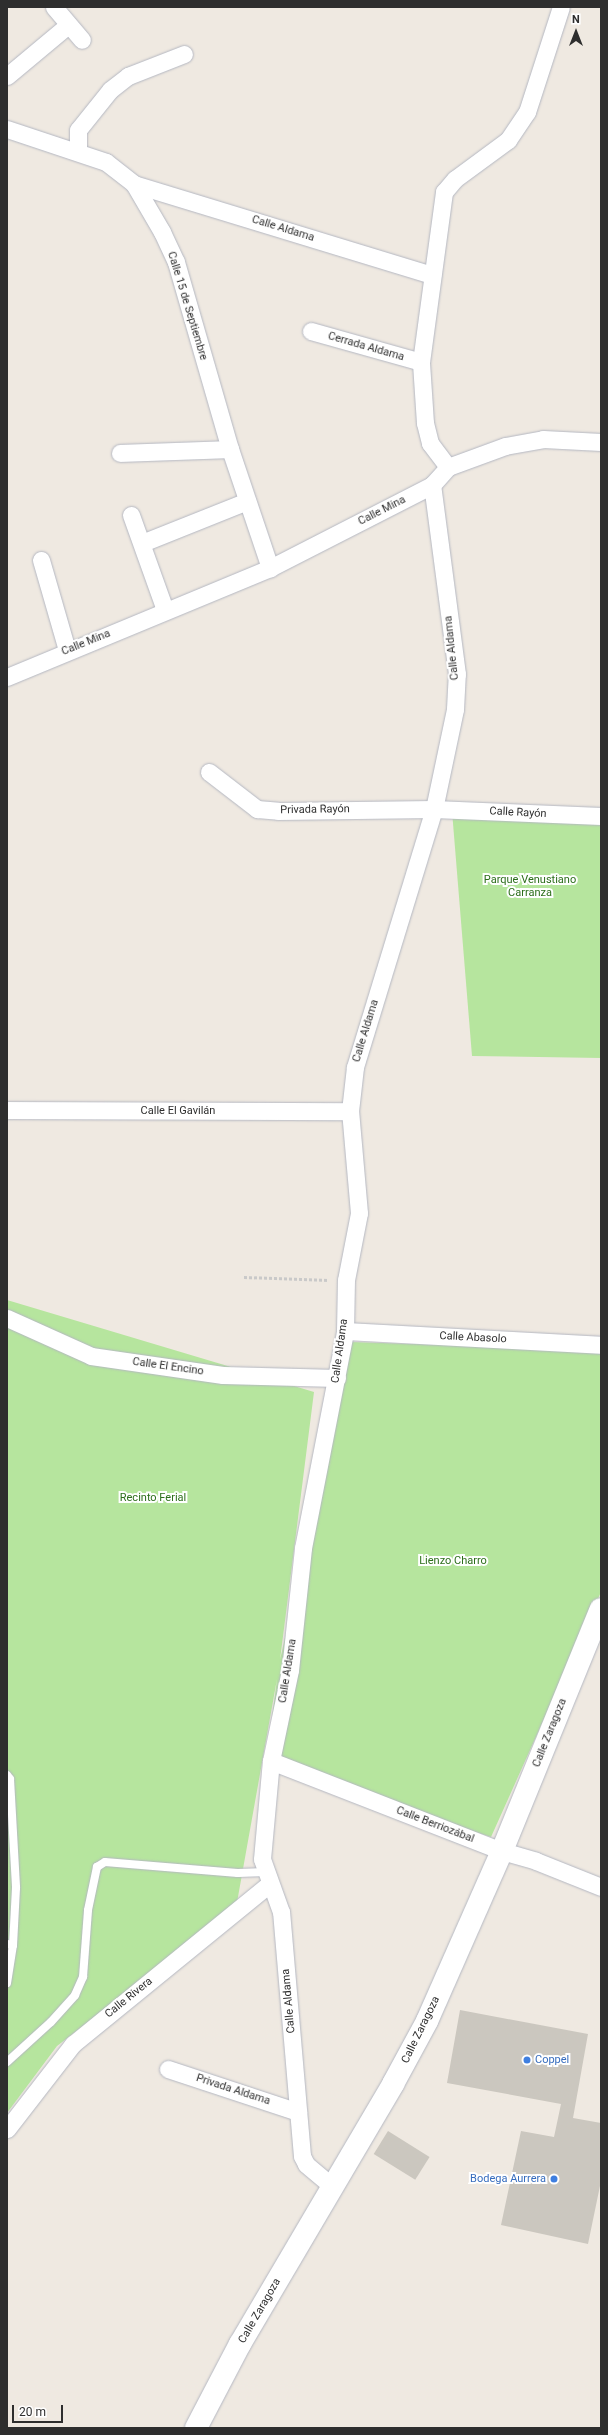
<!DOCTYPE html>
<html>
<head>
<meta charset="utf-8">
<style>
	body { margin:0 }
	#map { position:relative; width:608px; height:2435px; overflow:hidden; background:#efe9e1; font-family:Roboto,sans-serif }
	div>[style] { position:absolute }
	[style*='--x'] { left:calc(var(--x)*1px); top:calc(var(--y)*1px); width:calc(var(--w)*1px); rotate:calc(var(--a)*1deg) }
	.green>* { inset:0; background:#b6e59e }
	.building>* { inset:0; background:#cbc7bf; transform-origin:0 0 }
	.path>* { height:2.5px; margin-top:-1.25px; transform-origin:0; background:repeating-linear-gradient(90deg,#c9c9c9 0 3px,transparent 0 5px) }
	.roads { filter:drop-shadow(0 0 1px #b4b7c1) drop-shadow(0 0 1px #b4b7c1) }
	.service>* { height:8px; margin:-4px; padding:0 4px; transform-origin:4px; border-radius:4px; background:#fff }
	.minor>* { height:17px; margin:-8.5px; padding:0 8.5px; transform-origin:8.5px; border-radius:8.5px; background:#fff }
	.secondary>* { height:22px; margin:-11px; padding:0 11px; transform-origin:11px; border-radius:11px; background:#fff }
	.dots>* { width:11px; height:11px; translate:-50% -50%; box-sizing:border-box; border:2px solid #fff; border-radius:50% }
	span { translate:-50% -50%; white-space:nowrap; text-align:center; line-height:1.15; -webkit-text-stroke:4px #fff; paint-order:stroke }
	.street-label { font-size:11px; color:#2e2e2e }
	.park-label { font-size:11px; color:#2c6e1b }
	.shop-label { font-size:11px; color:#366cbe }
	.left { translate:0 -50%; text-align:left }
	.right { translate:-100% -50%; text-align:right }
	.frame { position:absolute; inset:0; border:8px solid #2e2e2e; pointer-events:none }
	.north { position:absolute; left:556px; top:12px; width:40px; height:40px; -webkit-text-stroke:3px #fff; paint-order:stroke; rotate:0deg; font-size:11px; font-weight:700; line-height:16px; text-align:center; color:#2e2e2e }
	.north::after { content:''; display:block; margin:auto; width:14px; height:18px; background:#2e2e2e; clip-path:polygon(50% 0,100% 100%,50% 72%,0 100%) }
	.scale { position:absolute; left:12px; top:2405px; width:51px; height:18px; box-sizing:border-box; border:2px solid #2e2e2e; border-top:0; padding-left:5px; font-size:12px; line-height:14px; white-space:nowrap; color:#2e2e2e; -webkit-text-stroke:3px #fff; paint-order:stroke }
</style>
</head>
<body>
<div id="map">
	<div class="green">
		<div style="clip-path:polygon(452px 811px,601px 821px,601px 1058px,472px 1056px)"></div>
		<div style="clip-path:polygon(7px 1300px,314px 1392px,280px 1660px,351px 1342px,601px 1350px,601px 1592px,491px 1837px,266px 1765px,277px 1679px,236px 1908px,57px 2046px,7px 2113px)"></div>
	</div>
	<div class="building">
		<div style="clip-path:polygon(460px 2010px,588px 2034px,573px 2118px,601px 2123px,601px 2181px,588px 2244px,501px 2225px,521px 2131px,554px 2137px,561px 2104px,447px 2083px)"></div>
		<div style="left:388px;top:2131px;width:49px;height:27px;rotate:32deg"></div>
	</div>
	<div class="path">
		<div style="--x:244;--y:1277;--w:85;--a:2"></div>
	</div>
	<div class="roads">
		<div class="service">
			<div style="--x:7;--y:1775;--w:5;--a:53"></div>
			<div style="--x:10;--y:1779;--w:109;--a:86.8"></div>
			<div style="--x:16;--y:1888;--w:57;--a:93"></div>
			<div style="--x:13;--y:1945;--w:6;--a:-171"></div>
			<div style="--x:7;--y:1983;--w:38;--a:-81"></div>
			<div style="--x:7;--y:2062;--w:59;--a:-42.3"></div>
			<div style="--x:51;--y:2022;--w:36;--a:-48"></div>
			<div style="--x:75;--y:1995;--w:20;--a:-66"></div>
			<div style="--x:83;--y:1977;--w:67;--a:-85.7"></div>
			<div style="--x:88;--y:1910;--w:44;--a:-78.2"></div>
			<div style="--x:97;--y:1867;--w:9;--a:-32"></div>
			<div style="--x:105;--y:1862;--w:133;--a:4.7"></div>
			<div style="--x:238;--y:1873;--w:28;--a:-2"></div>
		</div>
		<div class="minor">
			<div style="--x:54;--y:7;--w:43;--a:49.7"></div>
			<div style="--x:7;--y:76;--w:80;--a:-39.9"></div>
			<div style="--x:7;--y:129;--w:104;--a:18.4"></div>
			<div style="--x:106;--y:162;--w:36;--a:38"></div>
			<div style="--x:134;--y:184;--w:56;--a:59.7"></div>
			<div style="--x:162;--y:232;--w:33;--a:65"></div>
			<div style="--x:176;--y:262;--w:195;--a:73.9"></div>
			<div style="--x:230;--y:449;--w:126;--a:71.4"></div>
			<div style="--x:78;--y:152;--w:22;--a:-90"></div>
			<div style="--x:78;--y:130;--w:51;--a:-51.3"></div>
			<div style="--x:110;--y:90;--w:23;--a:-38"></div>
			<div style="--x:128;--y:76;--w:60;--a:-21.4"></div>
			<div style="--x:134;--y:184;--w:312;--a:17"></div>
			<div style="--x:311;--y:331;--w:114;--a:15.7"></div>
			<div style="--x:120;--y:453;--w:110;--a:-2.1"></div>
			<div style="--x:448;--y:467;--w:30;--a:-127"></div>
			<div style="--x:430;--y:443;--w:21;--a:-104"></div>
			<div style="--x:425;--y:423;--w:61;--a:-93.8"></div>
			<div style="--x:421;--y:362;--w:172;--a:-82.3"></div>
			<div style="--x:444;--y:192;--w:17;--a:-50"></div>
			<div style="--x:455;--y:179;--w:66;--a:-36.3"></div>
			<div style="--x:508;--y:140;--w:34;--a:-56"></div>
			<div style="--x:527;--y:112;--w:110;--a:-72.1"></div>
			<div style="--x:131;--y:515;--w:101;--a:70.3"></div>
			<div style="--x:142;--y:543;--w:113;--a:-21.8"></div>
			<div style="--x:41;--y:560;--w:94;--a:73.9"></div>
			<div style="--x:7;--y:677;--w:285;--a:-22.5"></div>
			<div style="--x:270;--y:568;--w:182;--a:-27.1"></div>
			<div style="--x:432;--y:485;--w:24;--a:-48"></div>
			<div style="--x:448;--y:467;--w:61;--a:-20.2"></div>
			<div style="--x:505;--y:446;--w:39;--a:-10"></div>
			<div style="--x:543;--y:439;--w:58;--a:3"></div>
			<div style="--x:209;--y:772;--w:61;--a:37.6"></div>
			<div style="--x:257;--y:809;--w:21;--a:5"></div>
			<div style="--x:278;--y:811;--w:156;--a:-0.7"></div>
			<div style="--x:434;--y:809;--w:167;--a:2.4"></div>
			<div style="--x:7;--y:1110;--w:343;--a:0.2"></div>
			<div style="--x:7;--y:1318;--w:92;--a:24.3"></div>
			<div style="--x:91;--y:1356;--w:133;--a:8.2"></div>
			<div style="--x:223;--y:1375;--w:114;--a:1.5"></div>
			<div style="--x:345;--y:1331;--w:256;--a:3.1"></div>
			<div style="--x:271;--y:1761;--w:248;--a:21.3"></div>
			<div style="--x:502;--y:1851;--w:35;--a:16"></div>
			<div style="--x:536;--y:1861;--w:70;--a:21.8"></div>
			<div style="--x:168;--y:2069;--w:137;--a:18.3"></div>
			<div style="--x:7;--y:2129;--w:108;--a:-52.2"></div>
			<div style="--x:73;--y:2044;--w:253;--a:-39.2"></div>
			<div style="--x:333;--y:2187;--w:35;--a:-140"></div>
			<div style="--x:306;--y:2164;--w:9;--a:-117"></div>
			<div style="--x:302;--y:2156;--w:245;--a:-94.9"></div>
			<div style="--x:281;--y:1912;--w:56;--a:-109.7"></div>
			<div style="--x:262;--y:1859;--w:98;--a:-84.8"></div>
			<div style="--x:271;--y:1761;--w:93;--a:-78.2"></div>
			<div style="--x:290;--y:1670;--w:123;--a:-83.9"></div>
			<div style="--x:303;--y:1548;--w:221;--a:-79"></div>
			<div style="--x:345;--y:1331;--w:51;--a:-88.9"></div>
			<div style="--x:346;--y:1280;--w:68;--a:-79"></div>
			<div style="--x:359;--y:1213;--w:102;--a:-95"></div>
			<div style="--x:350;--y:1111;--w:44;--a:-83.5"></div>
			<div style="--x:355;--y:1067;--w:270;--a:-73"></div>
			<div style="--x:434;--y:809;--w:102;--a:-78.1"></div>
			<div style="--x:455;--y:709;--w:35;--a:-87"></div>
			<div style="--x:457;--y:674;--w:191;--a:-97.5"></div>
		</div>
		<div class="secondary">
			<div style="--x:196;--y:2428;--w:95;--a:-62.4"></div>
			<div style="--x:240;--y:2344;--w:302;--a:-59.5"></div>
			<div style="--x:393;--y:2084;--w:72;--a:-61.6"></div>
			<div style="--x:427;--y:2021;--w:186;--a:-66.2"></div>
			<div style="--x:502;--y:1851;--w:261;--a:-67.8"></div>
		</div>
	</div>
	<div class="dots">
		<div style="left:527px;top:2060px;background:#3f7fe0"></div>
		<div style="left:554px;top:2179px;background:#3f7fe0"></div>
	</div>
	<div class="street-label">
		<span style="left:283px;top:229px;rotate:17deg">Calle Aldama</span>
		<span style="left:187px;top:306px;rotate:73deg">Calle 15 de Septiembre</span>
		<span style="left:366px;top:347px;rotate:16deg">Cerrada Aldama</span>
		<span style="left:382px;top:511px;rotate:-27deg">Calle Mina</span>
		<span style="left:86px;top:643px;rotate:-22deg">Calle Mina</span>
		<span style="left:452px;top:648px;rotate:-96deg">Calle Aldama</span>
		<span style="left:315px;top:810px;rotate:-1deg">Privada Rayón</span>
		<span style="left:518px;top:813px;rotate:3deg">Calle Rayón</span>
		<span style="left:366px;top:1031px;rotate:-73deg">Calle Aldama</span>
		<span style="left:178px;top:1111px">Calle El Gavilán</span>
		<span style="left:473px;top:1338px;rotate:3deg">Calle Abasolo</span>
		<span style="left:340px;top:1351px;rotate:-82deg">Calle Aldama</span>
		<span style="left:168px;top:1367px;rotate:8deg">Calle El Encino</span>
		<span style="left:288px;top:1671px;rotate:-81deg">Calle Aldama</span>
		<span style="left:550px;top:1733px;rotate:-68deg">Calle Zaragoza</span>
		<span style="left:435px;top:1825px;rotate:21deg">Calle Berriozábal</span>
		<span style="left:129px;top:1998px;rotate:-39deg">Calle Rivera</span>
		<span style="left:289px;top:2001px;rotate:-95deg">Calle Aldama</span>
		<span style="left:421px;top:2030px;rotate:-64deg">Calle Zaragoza</span>
		<span style="left:233px;top:2090px;rotate:18deg">Privada Aldama</span>
		<span style="left:260px;top:2311px;rotate:-60deg">Calle Zaragoza</span>
	</div>
	<div class="park-label">
		<span style="left:530px;top:887px">Parque Venustiano<br>Carranza</span>
		<span style="left:153px;top:1498px">Recinto Ferial</span>
		<span style="left:453px;top:1561px">Lienzo Charro</span>
	</div>
	<div class="shop-label">
		<span class="left" style="left:535px;top:2060px">Coppel</span>
		<span class="right" style="left:546px;top:2179px">Bodega Aurrera</span>
	</div>
	<div class="frame"></div>
	<div class="north">N</div>
	<div class="scale">20 m</div>
</div>
</body>
</html>
